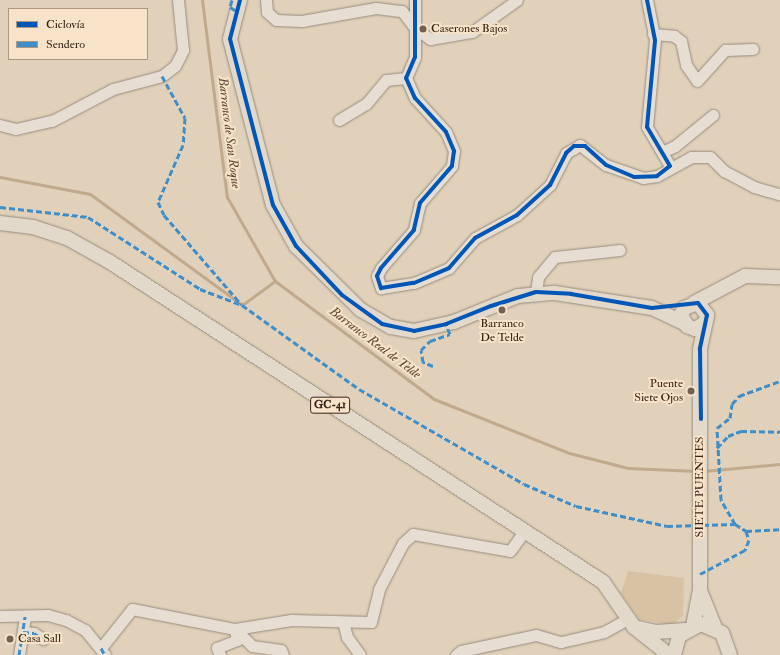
<!DOCTYPE html>
<html>
<head>
<meta charset="utf-8">
<style>
	body { margin:0 }
	#map { position:relative; width:780px; height:655px; overflow:hidden; background:#e1d1ba; font-family:"IM FELL Double Pica",serif }
	div>[style] { position:absolute }
	[style*='--x'] { left:calc(var(--x)*1px); top:calc(var(--y)*1px); width:calc(var(--w)*1px); rotate:calc(var(--a)*1deg) }
	.green>* { inset:0; background:#d9c2a3 }
	.stream>* { height:3px; margin:-1.5px; padding:0 1.5px; transform-origin:1.5px; border-radius:1.5px; background:#c1a98c }
	.roads { filter:drop-shadow(0 0 1px #968b7d) drop-shadow(0 0 1px #968b7d) }
	.minor>* { height:11px; margin:-5.5px; padding:0 5.5px; transform-origin:5.5px; border-radius:5.5px; background:#e6ded3 }
	.major>* { height:14px; margin:-7px; padding:0 7px; transform-origin:7px; border-radius:7px; background:#e2d9cb }
	.quiet>* { height:3px; margin-top:-1.5px; transform-origin:0; background:repeating-linear-gradient(90deg,#3e8ec9 0 6px,transparent 0 9px) }
	.cycleway>* { height:4px; margin:-2px; padding:0 2px; transform-origin:2px; border-radius:2px; background:#0057b8 }
	.dots>* { width:11px; height:11px; translate:-50% -50%; box-sizing:border-box; border:2px solid #f7e3c7; border-radius:50% }
	span { translate:-50% -50%; white-space:nowrap; text-align:center; line-height:1.15; -webkit-text-stroke:4px #f7e3c7; paint-order:stroke }
	.shield-label span { padding:1px 3px; background:#f7e3c7; border:1px solid; border-radius:3px; -webkit-text-stroke-width:0 }
	.shield-label { font-size:11px; color:#392319; font-weight:700 }
	.poi-label { font-size:12px; color:#392319 }
	.left { translate:0 -50%; text-align:left }
	.right { translate:-100% -50%; text-align:right }
	.street-label { font-size:12px; color:#392319 }
	.water-label { font-size:13px; color:#5e4636; font-style:italic }
	.legend { position:absolute; left:8px; top:8px; width:140px; height:52px; box-sizing:border-box; background:#f7e3c7; border:1px solid #ab9681; margin:0; padding:5px 7px; list-style:none; font-size:12px; color:#392319 }
	.legend li { display:flex; align-items:center; gap:8px; height:20px }
	.legend b { width:20px; border:1px solid #ab9681 }
</style>
</head>
<body>
<div id="map">
	<div class="green">
		<div style="clip-path:polygon(628px 571px,684px 578px,683px 616px,672px 625px,639px 619px,621px 593px)"></div>
	</div>
	<div class="stream">
		<div style="--x:202;--y:0;--w:199;--a:82.8"></div>
		<div style="--x:227;--y:197;--w:97;--a:60.3"></div>
		<div style="--x:275;--y:281;--w:198;--a:36.6"></div>
		<div style="--x:434;--y:399;--w:145;--a:21.8"></div>
		<div style="--x:569;--y:453;--w:61;--a:14.3"></div>
		<div style="--x:628;--y:468;--w:69;--a:2.5"></div>
		<div style="--x:0;--y:177;--w:92;--a:10.7"></div>
		<div style="--x:90;--y:194;--w:188;--a:36.1"></div>
		<div style="--x:242;--y:305;--w:41;--a:-36"></div>
		<div style="--x:704;--y:471;--w:76;--a:-5.3"></div>
	</div>
	<div class="roads">
		<div class="minor">
			<div style="--x:266;--y:0;--w:12;--a:85"></div>
			<div style="--x:267;--y:12;--w:12;--a:42"></div>
			<div style="--x:276;--y:20;--w:26;--a:2"></div>
			<div style="--x:302;--y:21;--w:75;--a:-10"></div>
			<div style="--x:376;--y:8;--w:26;--a:7"></div>
			<div style="--x:402;--y:11;--w:21;--a:53"></div>
			<div style="--x:415;--y:28;--w:19;--a:36"></div>
			<div style="--x:430;--y:39;--w:43;--a:-9.5"></div>
			<div style="--x:472;--y:32;--w:55;--a:-35.4"></div>
			<div style="--x:415;--y:0;--w:57;--a:90"></div>
			<div style="--x:415;--y:57;--w:23;--a:113"></div>
			<div style="--x:406;--y:78;--w:22;--a:66"></div>
			<div style="--x:415;--y:98;--w:46;--a:47.6"></div>
			<div style="--x:446;--y:132;--w:21;--a:67"></div>
			<div style="--x:454;--y:151;--w:15;--a:98"></div>
			<div style="--x:452;--y:166;--w:49;--a:130.9"></div>
			<div style="--x:420;--y:203;--w:28;--a:103"></div>
			<div style="--x:414;--y:230;--w:50;--a:131"></div>
			<div style="--x:381;--y:268;--w:9;--a:117"></div>
			<div style="--x:377;--y:276;--w:13;--a:72"></div>
			<div style="--x:381;--y:288;--w:33;--a:-9"></div>
			<div style="--x:414;--y:283;--w:38;--a:-23"></div>
			<div style="--x:449;--y:268;--w:40;--a:-49"></div>
			<div style="--x:475;--y:238;--w:48;--a:-28.7"></div>
			<div style="--x:517;--y:215;--w:45;--a:-42.3"></div>
			<div style="--x:550;--y:185;--w:36;--a:-63"></div>
			<div style="--x:566;--y:153;--w:16;--a:-30"></div>
			<div style="--x:580;--y:145;--w:33;--a:38"></div>
			<div style="--x:606;--y:165;--w:39;--a:19"></div>
			<div style="--x:643;--y:178;--w:14;--a:-8"></div>
			<div style="--x:657;--y:176;--w:39;--a:-29"></div>
			<div style="--x:691;--y:157;--w:19;--a:0"></div>
			<div style="--x:710;--y:157;--w:20;--a:45"></div>
			<div style="--x:724;--y:171;--w:34;--a:28"></div>
			<div style="--x:754;--y:187;--w:26;--a:16"></div>
			<div style="--x:647;--y:0;--w:41;--a:78.7"></div>
			<div style="--x:655;--y:40;--w:87;--a:95.3"></div>
			<div style="--x:647;--y:127;--w:45;--a:59.5"></div>
			<div style="--x:653;--y:34;--w:21;--a:5"></div>
			<div style="--x:674;--y:36;--w:9;--a:36"></div>
			<div style="--x:681;--y:41;--w:25;--a:78"></div>
			<div style="--x:686;--y:65;--w:19;--a:55"></div>
			<div style="--x:697;--y:81;--w:42;--a:-47.9"></div>
			<div style="--x:725;--y:50;--w:28;--a:-2"></div>
			<div style="--x:339;--y:120;--w:31;--a:-31"></div>
			<div style="--x:366;--y:104;--w:31;--a:-50"></div>
			<div style="--x:386;--y:80;--w:20;--a:-6"></div>
			<div style="--x:0;--y:125;--w:16;--a:14"></div>
			<div style="--x:16;--y:129;--w:37;--a:-13"></div>
			<div style="--x:52;--y:121;--w:69;--a:-27.7"></div>
			<div style="--x:113;--y:89;--w:51;--a:-14.9"></div>
			<div style="--x:162;--y:76;--w:16;--a:-38"></div>
			<div style="--x:175;--y:66;--w:18;--a:-63"></div>
			<div style="--x:183;--y:50;--w:50;--a:-95.7"></div>
			<div style="--x:664;--y:151;--w:12;--a:-24"></div>
			<div style="--x:675;--y:146;--w:49;--a:-39.2"></div>
			<div style="--x:536;--y:292;--w:15;--a:-82"></div>
			<div style="--x:538;--y:277;--w:26;--a:-50"></div>
			<div style="--x:555;--y:257;--w:65;--a:-6.1"></div>
			<div style="--x:0;--y:616;--w:48;--a:-1.2"></div>
			<div style="--x:48;--y:615;--w:19;--a:16"></div>
			<div style="--x:66;--y:620;--w:21;--a:28"></div>
			<div style="--x:85;--y:630;--w:32;--a:51"></div>
			<div style="--x:343;--y:622;--w:16;--a:75"></div>
			<div style="--x:347;--y:637;--w:22;--a:54"></div>
			<div style="--x:235;--y:629;--w:24;--a:45"></div>
			<div style="--x:252;--y:646;--w:29;--a:8"></div>
			<div style="--x:281;--y:650;--w:5;--a:68"></div>
			<div style="--x:23;--y:632;--w:11;--a:5"></div>
			<div style="--x:34;--y:633;--w:11;--a:34"></div>
			<div style="--x:101;--y:648;--w:50;--a:-51.5"></div>
			<div style="--x:132;--y:609;--w:105;--a:11"></div>
			<div style="--x:235;--y:629;--w:57;--a:-9.1"></div>
			<div style="--x:291;--y:620;--w:80;--a:1.4"></div>
			<div style="--x:371;--y:622;--w:34;--a:-76"></div>
			<div style="--x:379;--y:589;--w:52;--a:-62.4"></div>
			<div style="--x:403;--y:543;--w:13;--a:-42"></div>
			<div style="--x:413;--y:534;--w:98;--a:9.9"></div>
			<div style="--x:510;--y:551;--w:24;--a:-54"></div>
			<div style="--x:19;--y:655;--w:39;--a:-81"></div>
			<div style="--x:220;--y:655;--w:8;--a:-113"></div>
			<div style="--x:217;--y:648;--w:22;--a:-22"></div>
			<div style="--x:237;--y:640;--w:10;--a:-101"></div>
			<div style="--x:456;--y:655;--w:6;--a:-39"></div>
			<div style="--x:461;--y:651;--w:77;--a:-12"></div>
			<div style="--x:536;--y:635;--w:26;--a:16"></div>
			<div style="--x:561;--y:642;--w:44;--a:-13.1"></div>
			<div style="--x:604;--y:632;--w:29;--a:-29"></div>
		</div>
		<div class="major">
			<div style="--x:240;--y:0;--w:40;--a:104.4"></div>
			<div style="--x:230;--y:39;--w:171;--a:75.5"></div>
			<div style="--x:273;--y:205;--w:47;--a:60.7"></div>
			<div style="--x:296;--y:246;--w:91;--a:44.6"></div>
			<div style="--x:361;--y:310;--w:34;--a:30"></div>
			<div style="--x:391;--y:327;--w:23;--a:10"></div>
			<div style="--x:414;--y:331;--w:41;--a:-12.7"></div>
			<div style="--x:454;--y:322;--w:69;--a:-22.1"></div>
			<div style="--x:518;--y:296;--w:37;--a:-5"></div>
			<div style="--x:555;--y:293;--w:98;--a:8.8"></div>
			<div style="--x:652;--y:308;--w:35;--a:25"></div>
			<div style="--x:0;--y:223;--w:33;--a:7"></div>
			<div style="--x:33;--y:227;--w:36;--a:18"></div>
			<div style="--x:67;--y:238;--w:49;--a:29.2"></div>
			<div style="--x:110;--y:262;--w:588;--a:32.99"></div>
			<div style="--x:603;--y:582;--w:55;--a:55.4"></div>
			<div style="--x:634;--y:627;--w:45;--a:38.7"></div>
			<div style="--x:694;--y:303;--w:58;--a:-27.9"></div>
			<div style="--x:745;--y:276;--w:35;--a:2"></div>
			<div style="--x:701;--y:593;--w:38;--a:68"></div>
			<div style="--x:693;--y:626;--w:37;--a:-79"></div>
			<div style="--x:700;--y:590;--w:241;--a:-90"></div>
			<div style="--x:700;--y:349;--w:35;--a:-78"></div>
			<div style="--x:707;--y:315;--w:15;--a:-127"></div>
			<div style="--x:698;--y:303;--w:15;--a:160"></div>
			<div style="--x:684;--y:308;--w:8;--a:113"></div>
			<div style="--x:681;--y:315;--w:13;--a:61"></div>
			<div style="--x:687;--y:326;--w:9;--a:21"></div>
			<div style="--x:695;--y:329;--w:12;--a:-31"></div>
			<div style="--x:634;--y:627;--w:23;--a:13"></div>
			<div style="--x:656;--y:632;--w:29;--a:-4"></div>
			<div style="--x:674;--y:655;--w:20;--a:-75"></div>
			<div style="--x:679;--y:636;--w:25;--a:-29"></div>
			<div style="--x:701;--y:624;--w:23;--a:23"></div>
			<div style="--x:722;--y:633;--w:23;--a:70"></div>
		</div>
	</div>
	<div class="quiet">
		<div style="--x:232;--y:0;--w:7;--a:106"></div>
		<div style="--x:230;--y:7;--w:6;--a:31"></div>
		<div style="--x:162;--y:76;--w:48;--a:61.3"></div>
		<div style="--x:185;--y:118;--w:27;--a:94"></div>
		<div style="--x:183;--y:145;--w:62;--a:113.7"></div>
		<div style="--x:158;--y:202;--w:14;--a:65"></div>
		<div style="--x:164;--y:215;--w:118;--a:49.1"></div>
		<div style="--x:0;--y:207;--w:89;--a:6.5"></div>
		<div style="--x:88;--y:217;--w:133;--a:32.7"></div>
		<div style="--x:200;--y:289;--w:45;--a:20.9"></div>
		<div style="--x:242;--y:305;--w:144;--a:35.7"></div>
		<div style="--x:359;--y:389;--w:190;--a:29.9"></div>
		<div style="--x:524;--y:484;--w:56;--a:22.9"></div>
		<div style="--x:576;--y:506;--w:93;--a:12.4"></div>
		<div style="--x:667;--y:526;--w:68;--a:-1.7"></div>
		<div style="--x:735;--y:524;--w:13;--a:32"></div>
		<div style="--x:746;--y:531;--w:9;--a:72"></div>
		<div style="--x:749;--y:540;--w:11;--a:112"></div>
		<div style="--x:745;--y:550;--w:51;--a:151.9"></div>
		<div style="--x:433;--y:366;--w:11;--a:-158"></div>
		<div style="--x:423;--y:362;--w:12;--a:-99"></div>
		<div style="--x:421;--y:350;--w:13;--a:-45"></div>
		<div style="--x:430;--y:341;--w:21;--a:-19"></div>
		<div style="--x:450;--y:334;--w:11;--a:-112"></div>
		<div style="--x:717;--y:448;--w:16;--a:-47"></div>
		<div style="--x:728;--y:436;--w:14;--a:-21"></div>
		<div style="--x:741;--y:431;--w:39;--a:1"></div>
		<div style="--x:735;--y:524;--w:28;--a:-120"></div>
		<div style="--x:721;--y:500;--w:72;--a:-93.2"></div>
		<div style="--x:717;--y:428;--w:16;--a:-38"></div>
		<div style="--x:730;--y:418;--w:14;--a:-82"></div>
		<div style="--x:732;--y:404;--w:11;--a:-49"></div>
		<div style="--x:739;--y:396;--w:44;--a:-20.1"></div>
		<div style="--x:746;--y:531;--w:34;--a:-3"></div>
		<div style="--x:23;--y:632;--w:11;--a:5"></div>
		<div style="--x:34;--y:633;--w:11;--a:34"></div>
		<div style="--x:101;--y:648;--w:8;--a:60"></div>
		<div style="--x:19;--y:655;--w:39;--a:-81"></div>
	</div>
	<div class="cycleway">
		<div style="--x:240;--y:0;--w:40;--a:104.4"></div>
		<div style="--x:230;--y:39;--w:171;--a:75.5"></div>
		<div style="--x:273;--y:205;--w:47;--a:60.7"></div>
		<div style="--x:296;--y:246;--w:67;--a:46.8"></div>
		<div style="--x:342;--y:295;--w:49;--a:35.9"></div>
		<div style="--x:382;--y:324;--w:33;--a:12"></div>
		<div style="--x:414;--y:331;--w:33;--a:-12"></div>
		<div style="--x:446;--y:324;--w:48;--a:-21.8"></div>
		<div style="--x:491;--y:306;--w:47;--a:-17.3"></div>
		<div style="--x:536;--y:292;--w:35;--a:3"></div>
		<div style="--x:571;--y:294;--w:82;--a:9.8"></div>
		<div style="--x:652;--y:308;--w:46;--a:-6.2"></div>
		<div style="--x:698;--y:303;--w:15;--a:53"></div>
		<div style="--x:707;--y:315;--w:35;--a:102"></div>
		<div style="--x:700;--y:349;--w:70;--a:89.2"></div>
		<div style="--x:415;--y:0;--w:57;--a:90"></div>
		<div style="--x:415;--y:57;--w:23;--a:113"></div>
		<div style="--x:406;--y:78;--w:22;--a:66"></div>
		<div style="--x:415;--y:98;--w:46;--a:47.6"></div>
		<div style="--x:446;--y:132;--w:21;--a:67"></div>
		<div style="--x:454;--y:151;--w:15;--a:98"></div>
		<div style="--x:452;--y:166;--w:49;--a:130.9"></div>
		<div style="--x:420;--y:203;--w:28;--a:103"></div>
		<div style="--x:414;--y:230;--w:50;--a:131"></div>
		<div style="--x:381;--y:268;--w:9;--a:117"></div>
		<div style="--x:377;--y:276;--w:13;--a:72"></div>
		<div style="--x:381;--y:288;--w:33;--a:-9"></div>
		<div style="--x:414;--y:283;--w:38;--a:-23"></div>
		<div style="--x:449;--y:268;--w:40;--a:-49"></div>
		<div style="--x:475;--y:238;--w:48;--a:-28.7"></div>
		<div style="--x:517;--y:215;--w:45;--a:-42.3"></div>
		<div style="--x:550;--y:185;--w:36;--a:-63"></div>
		<div style="--x:566;--y:153;--w:11;--a:-41"></div>
		<div style="--x:574;--y:146;--w:11;--a:0"></div>
		<div style="--x:585;--y:146;--w:28;--a:42"></div>
		<div style="--x:606;--y:165;--w:30;--a:23"></div>
		<div style="--x:634;--y:177;--w:23;--a:-2"></div>
		<div style="--x:657;--y:176;--w:16;--a:-38"></div>
		<div style="--x:670;--y:166;--w:45;--a:-120.5"></div>
		<div style="--x:647;--y:127;--w:87;--a:-84.7"></div>
		<div style="--x:655;--y:40;--w:41;--a:-101.3"></div>
	</div>
	<div class="dots">
		<div style="left:423px;top:29px;background:#746051"></div>
		<div style="left:502px;top:310px;background:#746051"></div>
		<div style="left:691px;top:391px;background:#746051"></div>
		<div style="left:10px;top:639px;background:#746051"></div>
	</div>
	<div class="shield-label">
		<span style="left:330px;top:405px">GC-41</span>
	</div>
	<div class="poi-label">
		<span class="left" style="left:431px;top:29px">Caserones Bajos</span>
		<span style="left:502px;top:331px">Barranco<br>De Telde</span>
		<span class="right" style="left:683px;top:391px">Puente<br>Siete Ojos</span>
		<span class="left" style="left:18px;top:639px">Casa Sall</span>
	</div>
	<div class="street-label">
		<span style="left:700px;top:487px;rotate:-90deg">SIETE PUENTES</span>
	</div>
	<div class="water-label">
		<span style="left:229px;top:133px;rotate:83deg">Barranco de San Roque</span>
		<span style="left:375px;top:343px;rotate:37deg">Barranco Real de Telde</span>
	</div>
	<ul class="legend">
	<li><b style="height:5px;background:#0057b8"></b>Ciclovía</li>
	<li><b style="height:5px;background:#3e8ec9"></b>Sendero</li>
	</ul>
</div>
</body>
</html>
